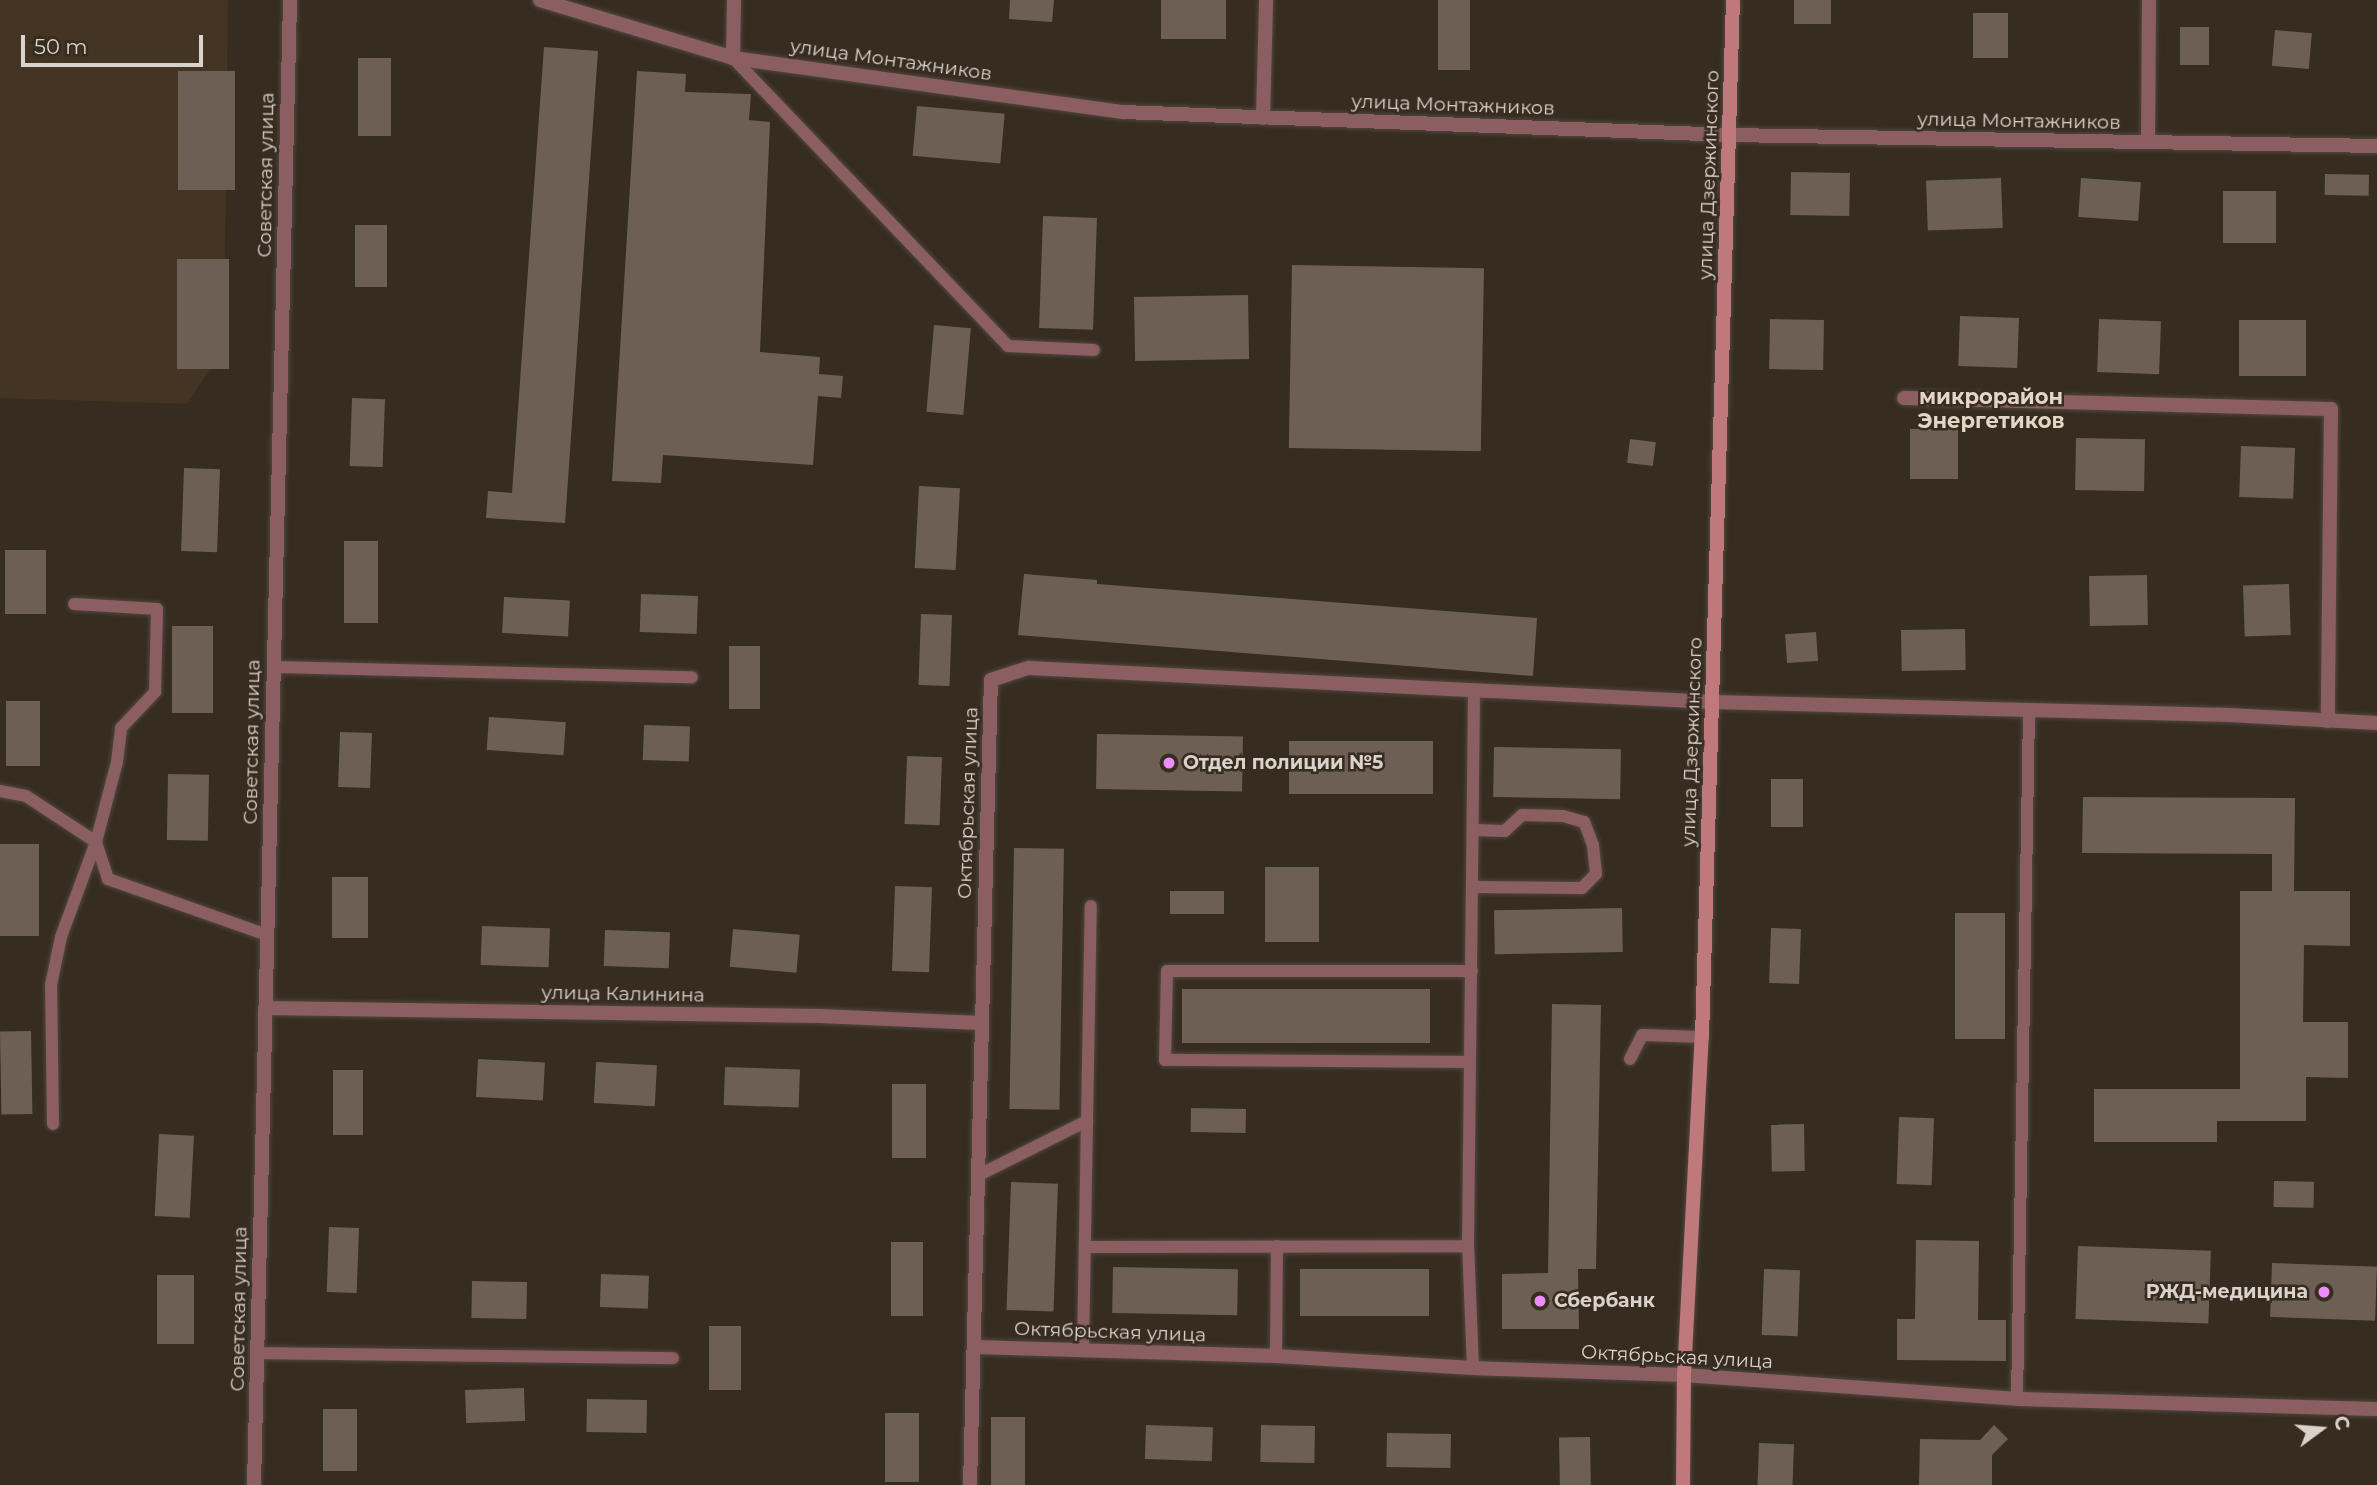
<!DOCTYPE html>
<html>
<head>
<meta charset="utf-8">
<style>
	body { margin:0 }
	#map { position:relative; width:2377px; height:1485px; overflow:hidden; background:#362c20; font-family:Montserrat,sans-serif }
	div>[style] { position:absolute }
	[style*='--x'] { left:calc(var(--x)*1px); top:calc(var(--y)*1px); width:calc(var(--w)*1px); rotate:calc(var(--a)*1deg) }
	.built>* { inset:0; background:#433423 }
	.building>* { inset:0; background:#6d5f54; transform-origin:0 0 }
	.roads { filter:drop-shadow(0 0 2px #50473c) drop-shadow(0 0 2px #50473c) }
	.lane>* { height:12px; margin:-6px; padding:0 6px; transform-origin:6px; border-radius:6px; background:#8b5e61 }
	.street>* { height:14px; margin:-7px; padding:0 7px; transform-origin:7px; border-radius:7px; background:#8b5e61 }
	.secondary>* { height:14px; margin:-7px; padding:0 7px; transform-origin:7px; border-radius:7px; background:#bf787c }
	.dots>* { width:19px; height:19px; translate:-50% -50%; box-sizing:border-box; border:4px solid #362c20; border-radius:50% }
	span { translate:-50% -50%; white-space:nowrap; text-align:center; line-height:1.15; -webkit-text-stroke:5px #362c20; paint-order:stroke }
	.street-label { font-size:19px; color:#dad3cc }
	.poi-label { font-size:19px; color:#dad3cc; font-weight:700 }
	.left { translate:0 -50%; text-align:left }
	.right { translate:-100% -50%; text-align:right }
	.neighbourhood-label { font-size:21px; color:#e3d6c7; font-weight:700 }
	.north { position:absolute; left:2286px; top:1394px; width:70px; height:70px; -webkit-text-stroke:5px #362c20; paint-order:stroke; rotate:74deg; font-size:19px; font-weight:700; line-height:28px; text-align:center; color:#dad3cc }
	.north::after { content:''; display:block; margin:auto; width:24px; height:32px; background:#dad3cc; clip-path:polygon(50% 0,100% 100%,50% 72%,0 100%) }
	.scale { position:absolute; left:21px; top:35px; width:182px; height:32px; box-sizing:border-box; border:4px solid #dad3cc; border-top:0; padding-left:9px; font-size:21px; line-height:24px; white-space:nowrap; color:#dad3cc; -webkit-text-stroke:5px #362c20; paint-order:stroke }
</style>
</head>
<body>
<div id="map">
	<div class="built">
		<div style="clip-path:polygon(0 0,228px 0,224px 348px,187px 404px,0 398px)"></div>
	</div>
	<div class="building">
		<div style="clip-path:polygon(1010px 0,1054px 0,1052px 22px,1009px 19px)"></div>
		<div style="left:1161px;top:0;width:65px;height:39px"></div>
		<div style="left:1438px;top:0;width:32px;height:70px"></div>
		<div style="left:1794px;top:0;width:37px;height:24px"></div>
		<div style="left:1973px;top:13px;width:35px;height:45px"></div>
		<div style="left:2180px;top:27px;width:29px;height:38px"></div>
		<div style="left:2275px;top:30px;width:37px;height:36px;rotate:5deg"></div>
		<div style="clip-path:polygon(544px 47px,598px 51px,565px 523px,486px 518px,488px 491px,512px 493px)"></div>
		<div style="left:358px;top:58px;width:33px;height:78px"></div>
		<div style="left:178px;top:71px;width:57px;height:119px"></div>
		<div style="clip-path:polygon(637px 71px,686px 74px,685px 92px,751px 94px,749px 120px,770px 122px,760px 352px,820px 357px,819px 374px,843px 376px,841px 398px,818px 396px,813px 465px,663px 455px,661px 483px,612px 481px)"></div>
		<div style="left:917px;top:106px;width:88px;height:50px;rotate:5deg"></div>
		<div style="left:1791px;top:172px;width:59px;height:43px;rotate:1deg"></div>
		<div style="left:2325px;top:174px;width:44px;height:21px;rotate:1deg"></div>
		<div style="left:2001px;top:178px;width:50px;height:75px;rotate:88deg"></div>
		<div style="left:2081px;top:178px;width:60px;height:39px;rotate:4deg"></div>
		<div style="left:2276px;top:191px;width:52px;height:53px;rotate:90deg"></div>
		<div style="left:1043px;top:216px;width:54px;height:112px;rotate:2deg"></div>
		<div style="left:355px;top:225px;width:32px;height:62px"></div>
		<div style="left:177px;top:259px;width:52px;height:110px"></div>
		<div style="left:1292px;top:265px;width:192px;height:183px;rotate:1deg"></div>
		<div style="left:1248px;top:295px;width:64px;height:114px;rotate:89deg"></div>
		<div style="left:1960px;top:316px;width:59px;height:50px;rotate:2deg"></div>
		<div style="left:1770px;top:319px;width:54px;height:50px;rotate:1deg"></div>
		<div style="left:2099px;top:319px;width:62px;height:53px;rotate:2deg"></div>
		<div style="left:2239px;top:320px;width:67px;height:56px"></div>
		<div style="left:934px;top:325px;width:37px;height:87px;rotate:5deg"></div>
		<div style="left:352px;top:398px;width:33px;height:68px;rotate:2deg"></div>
		<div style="left:1910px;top:429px;width:48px;height:50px"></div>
		<div style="left:2076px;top:438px;width:69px;height:52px;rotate:1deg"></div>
		<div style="left:1630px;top:439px;width:26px;height:24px;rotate:7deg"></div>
		<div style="left:2241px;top:446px;width:54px;height:51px;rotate:2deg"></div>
		<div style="left:184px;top:468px;width:36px;height:83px;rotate:2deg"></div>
		<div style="left:919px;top:486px;width:41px;height:82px;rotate:3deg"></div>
		<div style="left:344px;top:541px;width:34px;height:82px"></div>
		<div style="left:5px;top:550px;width:41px;height:64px"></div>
		<div style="clip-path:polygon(1024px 574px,1097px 580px,1097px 584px,1537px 618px,1533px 676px,1018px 635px)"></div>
		<div style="left:2147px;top:575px;width:50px;height:58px;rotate:89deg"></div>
		<div style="left:2289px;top:584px;width:51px;height:46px;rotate:88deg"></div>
		<div style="left:641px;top:594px;width:57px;height:38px;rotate:2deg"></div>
		<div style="left:504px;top:597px;width:66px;height:36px;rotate:3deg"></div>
		<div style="left:921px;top:614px;width:31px;height:71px;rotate:2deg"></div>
		<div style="left:172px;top:626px;width:41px;height:87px"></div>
		<div style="left:1965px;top:629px;width:41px;height:64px;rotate:89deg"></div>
		<div style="left:1816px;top:632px;width:29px;height:31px;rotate:86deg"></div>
		<div style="left:729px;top:646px;width:31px;height:63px"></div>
		<div style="left:6px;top:701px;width:34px;height:65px"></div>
		<div style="left:489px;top:717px;width:77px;height:33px;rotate:4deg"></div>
		<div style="left:644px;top:725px;width:46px;height:35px;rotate:2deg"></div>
		<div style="left:340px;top:732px;width:32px;height:55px;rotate:2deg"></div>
		<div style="left:1097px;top:734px;width:146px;height:55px;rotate:1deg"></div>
		<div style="left:1289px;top:741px;width:144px;height:53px"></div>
		<div style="left:1494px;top:747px;width:127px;height:50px;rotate:1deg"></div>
		<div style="left:907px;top:756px;width:35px;height:68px;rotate:2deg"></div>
		<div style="left:168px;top:774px;width:41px;height:66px;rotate:1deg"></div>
		<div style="left:1771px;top:779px;width:32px;height:48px"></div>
		<div style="clip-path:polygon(2083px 797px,2295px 798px,2294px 891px,2350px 891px,2350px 946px,2304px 945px,2303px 1022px,2348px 1022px,2348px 1078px,2306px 1077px,2306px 1121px,2217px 1121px,2217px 1142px,2094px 1142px,2094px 1089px,2240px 1089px,2240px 891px,2272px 891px,2272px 854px,2082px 853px)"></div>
		<div style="left:0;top:844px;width:39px;height:92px"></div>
		<div style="left:1014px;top:848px;width:50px;height:261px;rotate:1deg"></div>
		<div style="left:1265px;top:867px;width:54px;height:75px"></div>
		<div style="left:332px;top:877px;width:36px;height:61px"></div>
		<div style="left:895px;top:886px;width:37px;height:85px;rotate:2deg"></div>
		<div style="left:1224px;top:891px;width:23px;height:54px;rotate:90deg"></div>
		<div style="left:1622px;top:908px;width:44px;height:128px;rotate:89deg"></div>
		<div style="left:1955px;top:913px;width:50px;height:126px"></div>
		<div style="left:482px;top:926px;width:68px;height:39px;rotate:2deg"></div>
		<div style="left:1771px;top:928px;width:30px;height:55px;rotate:2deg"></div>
		<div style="left:733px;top:929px;width:67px;height:38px;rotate:5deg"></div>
		<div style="left:605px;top:930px;width:65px;height:36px;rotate:2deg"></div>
		<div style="left:1182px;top:989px;width:248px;height:54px"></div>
		<div style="clip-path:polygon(1552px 1004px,1601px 1005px,1596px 1269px,1578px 1269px,1579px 1329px,1502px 1329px,1502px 1274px,1548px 1273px)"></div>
		<div style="left:31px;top:1031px;width:83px;height:31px;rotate:89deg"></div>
		<div style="left:478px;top:1059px;width:67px;height:38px;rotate:3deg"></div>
		<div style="left:596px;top:1062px;width:61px;height:41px;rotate:3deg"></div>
		<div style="left:725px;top:1067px;width:75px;height:38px;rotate:2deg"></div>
		<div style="left:333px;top:1070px;width:30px;height:65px"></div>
		<div style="left:892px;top:1084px;width:34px;height:74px"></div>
		<div style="left:1191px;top:1108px;width:55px;height:24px;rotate:1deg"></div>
		<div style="left:1899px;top:1117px;width:35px;height:67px;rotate:2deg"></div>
		<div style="left:1804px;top:1124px;width:47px;height:33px;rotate:89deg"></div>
		<div style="left:159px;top:1134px;width:35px;height:82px;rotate:3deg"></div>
		<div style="left:2274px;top:1181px;width:40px;height:26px;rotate:1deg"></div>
		<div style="left:1011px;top:1182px;width:47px;height:128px;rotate:2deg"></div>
		<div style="left:329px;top:1227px;width:30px;height:65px;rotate:2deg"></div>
		<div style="clip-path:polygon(1916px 1240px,1979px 1241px,1978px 1320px,2006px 1320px,2006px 1361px,1897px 1360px,1897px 1319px,1915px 1319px)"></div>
		<div style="left:891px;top:1242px;width:32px;height:74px"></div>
		<div style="left:2078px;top:1246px;width:133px;height:73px;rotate:2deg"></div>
		<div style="left:2272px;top:1263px;width:105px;height:54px;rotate:2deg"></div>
		<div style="left:1113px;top:1267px;width:125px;height:46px;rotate:1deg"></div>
		<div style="left:1429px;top:1269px;width:47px;height:129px;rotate:90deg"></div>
		<div style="left:1764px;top:1269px;width:36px;height:66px;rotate:2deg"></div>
		<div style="left:601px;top:1274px;width:48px;height:33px;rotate:2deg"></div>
		<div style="left:157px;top:1275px;width:37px;height:69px"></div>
		<div style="left:472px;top:1281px;width:55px;height:37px;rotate:1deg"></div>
		<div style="left:709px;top:1326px;width:32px;height:64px"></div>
		<div style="left:524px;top:1388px;width:33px;height:59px;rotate:88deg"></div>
		<div style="left:587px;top:1399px;width:60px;height:33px;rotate:1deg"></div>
		<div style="left:357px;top:1409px;width:62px;height:34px;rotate:90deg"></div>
		<div style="left:885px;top:1413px;width:34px;height:69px"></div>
		<div style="left:991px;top:1417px;width:34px;height:68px"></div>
		<div style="left:1146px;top:1425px;width:67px;height:34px;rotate:2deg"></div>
		<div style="left:1261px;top:1425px;width:54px;height:37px;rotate:1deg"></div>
		<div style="clip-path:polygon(1994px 1425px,2008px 1439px,1992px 1455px,1992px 1485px,1919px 1485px,1920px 1439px,1980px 1440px)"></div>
		<div style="left:1387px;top:1433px;width:64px;height:34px;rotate:1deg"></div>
		<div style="left:1590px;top:1437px;width:48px;height:31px;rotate:89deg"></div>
		<div style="left:1759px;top:1443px;width:35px;height:42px;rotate:2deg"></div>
	</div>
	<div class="roads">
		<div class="lane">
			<div style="--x:733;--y:58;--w:398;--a:46.3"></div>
			<div style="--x:1008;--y:346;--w:86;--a:2.7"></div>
			<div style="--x:273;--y:667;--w:419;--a:1.4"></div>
			<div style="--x:0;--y:791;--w:26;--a:11"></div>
			<div style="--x:26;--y:796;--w:84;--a:33.3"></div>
			<div style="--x:96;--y:842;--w:39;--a:72"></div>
			<div style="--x:108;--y:879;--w:169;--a:19.4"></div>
			<div style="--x:1472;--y:887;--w:110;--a:0.5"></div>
			<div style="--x:1582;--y:888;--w:20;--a:-45"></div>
			<div style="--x:1596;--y:874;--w:29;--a:-96"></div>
			<div style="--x:1593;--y:845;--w:25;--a:-111"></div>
			<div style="--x:1584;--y:822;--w:22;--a:-164"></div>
			<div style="--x:1563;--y:816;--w:41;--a:-178.6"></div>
			<div style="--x:1522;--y:815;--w:23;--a:137"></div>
			<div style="--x:1505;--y:831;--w:32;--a:-178"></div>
			<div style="--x:1630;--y:1059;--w:27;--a:-63"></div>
			<div style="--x:1642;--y:1035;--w:60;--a:1.9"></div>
			<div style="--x:1469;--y:1062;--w:304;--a:-179.6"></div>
			<div style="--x:1165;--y:1060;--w:89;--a:-88.7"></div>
			<div style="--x:1167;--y:971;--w:305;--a:0"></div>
			<div style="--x:53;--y:1124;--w:139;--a:-90.8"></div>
			<div style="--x:51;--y:985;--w:49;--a:-78.2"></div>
			<div style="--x:61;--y:937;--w:101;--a:-69.8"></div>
			<div style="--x:96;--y:842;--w:83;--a:-75.3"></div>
			<div style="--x:117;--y:762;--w:34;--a:-83"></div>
			<div style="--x:121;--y:728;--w:50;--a:-46.6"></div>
			<div style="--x:155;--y:692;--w:83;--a:-88.6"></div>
			<div style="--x:157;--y:609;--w:83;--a:-176.6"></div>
			<div style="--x:979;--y:1175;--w:121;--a:-26.6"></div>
			<div style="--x:1085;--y:1247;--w:383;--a:-0.1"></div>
			<div style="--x:1083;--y:1350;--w:444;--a:-89"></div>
			<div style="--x:257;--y:1353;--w:416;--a:0.7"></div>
			<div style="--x:1276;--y:1356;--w:110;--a:-89.5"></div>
			<div style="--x:1473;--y:1368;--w:122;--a:-92.3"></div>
			<div style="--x:1468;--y:1246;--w:555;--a:-89.38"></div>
			<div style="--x:2017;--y:1399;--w:689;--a:-89"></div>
		</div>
		<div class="street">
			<div style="--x:540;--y:0;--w:202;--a:16.7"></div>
			<div style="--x:733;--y:58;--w:394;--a:7.9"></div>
			<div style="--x:1123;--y:112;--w:606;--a:2.17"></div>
			<div style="--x:1729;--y:135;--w:648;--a:0.97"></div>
			<div style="--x:733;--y:58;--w:58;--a:-89"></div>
			<div style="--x:1263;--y:118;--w:118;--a:-88.5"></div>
			<div style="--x:2148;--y:142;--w:142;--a:-89.6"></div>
			<div style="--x:1904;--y:398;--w:427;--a:1.5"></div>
			<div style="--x:2331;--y:409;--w:312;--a:90.6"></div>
			<div style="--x:265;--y:1008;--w:555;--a:0.83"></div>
			<div style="--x:820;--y:1016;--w:160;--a:2.5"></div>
			<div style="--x:975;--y:1347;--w:301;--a:1.7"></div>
			<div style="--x:1276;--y:1356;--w:197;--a:3.5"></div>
			<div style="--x:1473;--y:1368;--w:211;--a:1.9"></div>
			<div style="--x:1684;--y:1375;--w:334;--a:4.1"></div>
			<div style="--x:2017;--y:1399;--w:360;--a:1.6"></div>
			<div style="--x:254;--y:1485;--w:1485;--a:-88.61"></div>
			<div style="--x:970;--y:1485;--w:805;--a:-88.51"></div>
			<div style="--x:991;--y:680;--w:40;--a:-18"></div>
			<div style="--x:1029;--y:668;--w:685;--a:2.85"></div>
			<div style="--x:1713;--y:702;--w:516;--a:1.44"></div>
			<div style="--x:2229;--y:715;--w:148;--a:3.1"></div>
		</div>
		<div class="secondary">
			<div style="--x:1683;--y:1485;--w:110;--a:-89.5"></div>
			<div style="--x:1684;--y:1375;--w:338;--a:-87"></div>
			<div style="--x:1702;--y:1037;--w:1037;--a:-88.29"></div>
		</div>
	</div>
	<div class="dots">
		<div style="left:1169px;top:763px;background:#eb8dfc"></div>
		<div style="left:2324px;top:1292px;background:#eb8dfc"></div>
		<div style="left:1540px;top:1301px;background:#eb8dfc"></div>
	</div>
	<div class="street-label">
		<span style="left:891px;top:60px;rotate:8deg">улица Монтажников</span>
		<span style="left:1453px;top:105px;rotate:2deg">улица Монтажников</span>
		<span style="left:2019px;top:121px;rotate:1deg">улица Монтажников</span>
		<span style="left:266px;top:175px;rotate:-89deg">Советская улица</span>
		<span style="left:1709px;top:175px;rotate:-88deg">улица Дзержинского</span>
		<span style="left:252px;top:742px;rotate:-89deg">Советская улица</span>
		<span style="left:1692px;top:742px;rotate:-88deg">улица Дзержинского</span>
		<span style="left:968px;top:803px;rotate:-88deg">Октябрьская улица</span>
		<span style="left:623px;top:994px;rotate:1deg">улица Калинина</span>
		<span style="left:239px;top:1309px;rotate:-89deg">Советская улица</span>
		<span style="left:1110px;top:1332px;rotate:2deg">Октябрьская улица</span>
		<span style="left:1677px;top:1357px;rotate:3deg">Октябрьская улица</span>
	</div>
	<div class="poi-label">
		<span class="left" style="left:1183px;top:763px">Отдел полиции №5</span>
		<span class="right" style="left:2308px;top:1292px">РЖД-медицина</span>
		<span class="left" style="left:1554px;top:1301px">Сбербанк</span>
	</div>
	<div class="neighbourhood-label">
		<span style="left:1991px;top:409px">микрорайон<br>Энергетиков</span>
	</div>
	<div class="north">С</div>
	<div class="scale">50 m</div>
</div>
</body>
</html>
